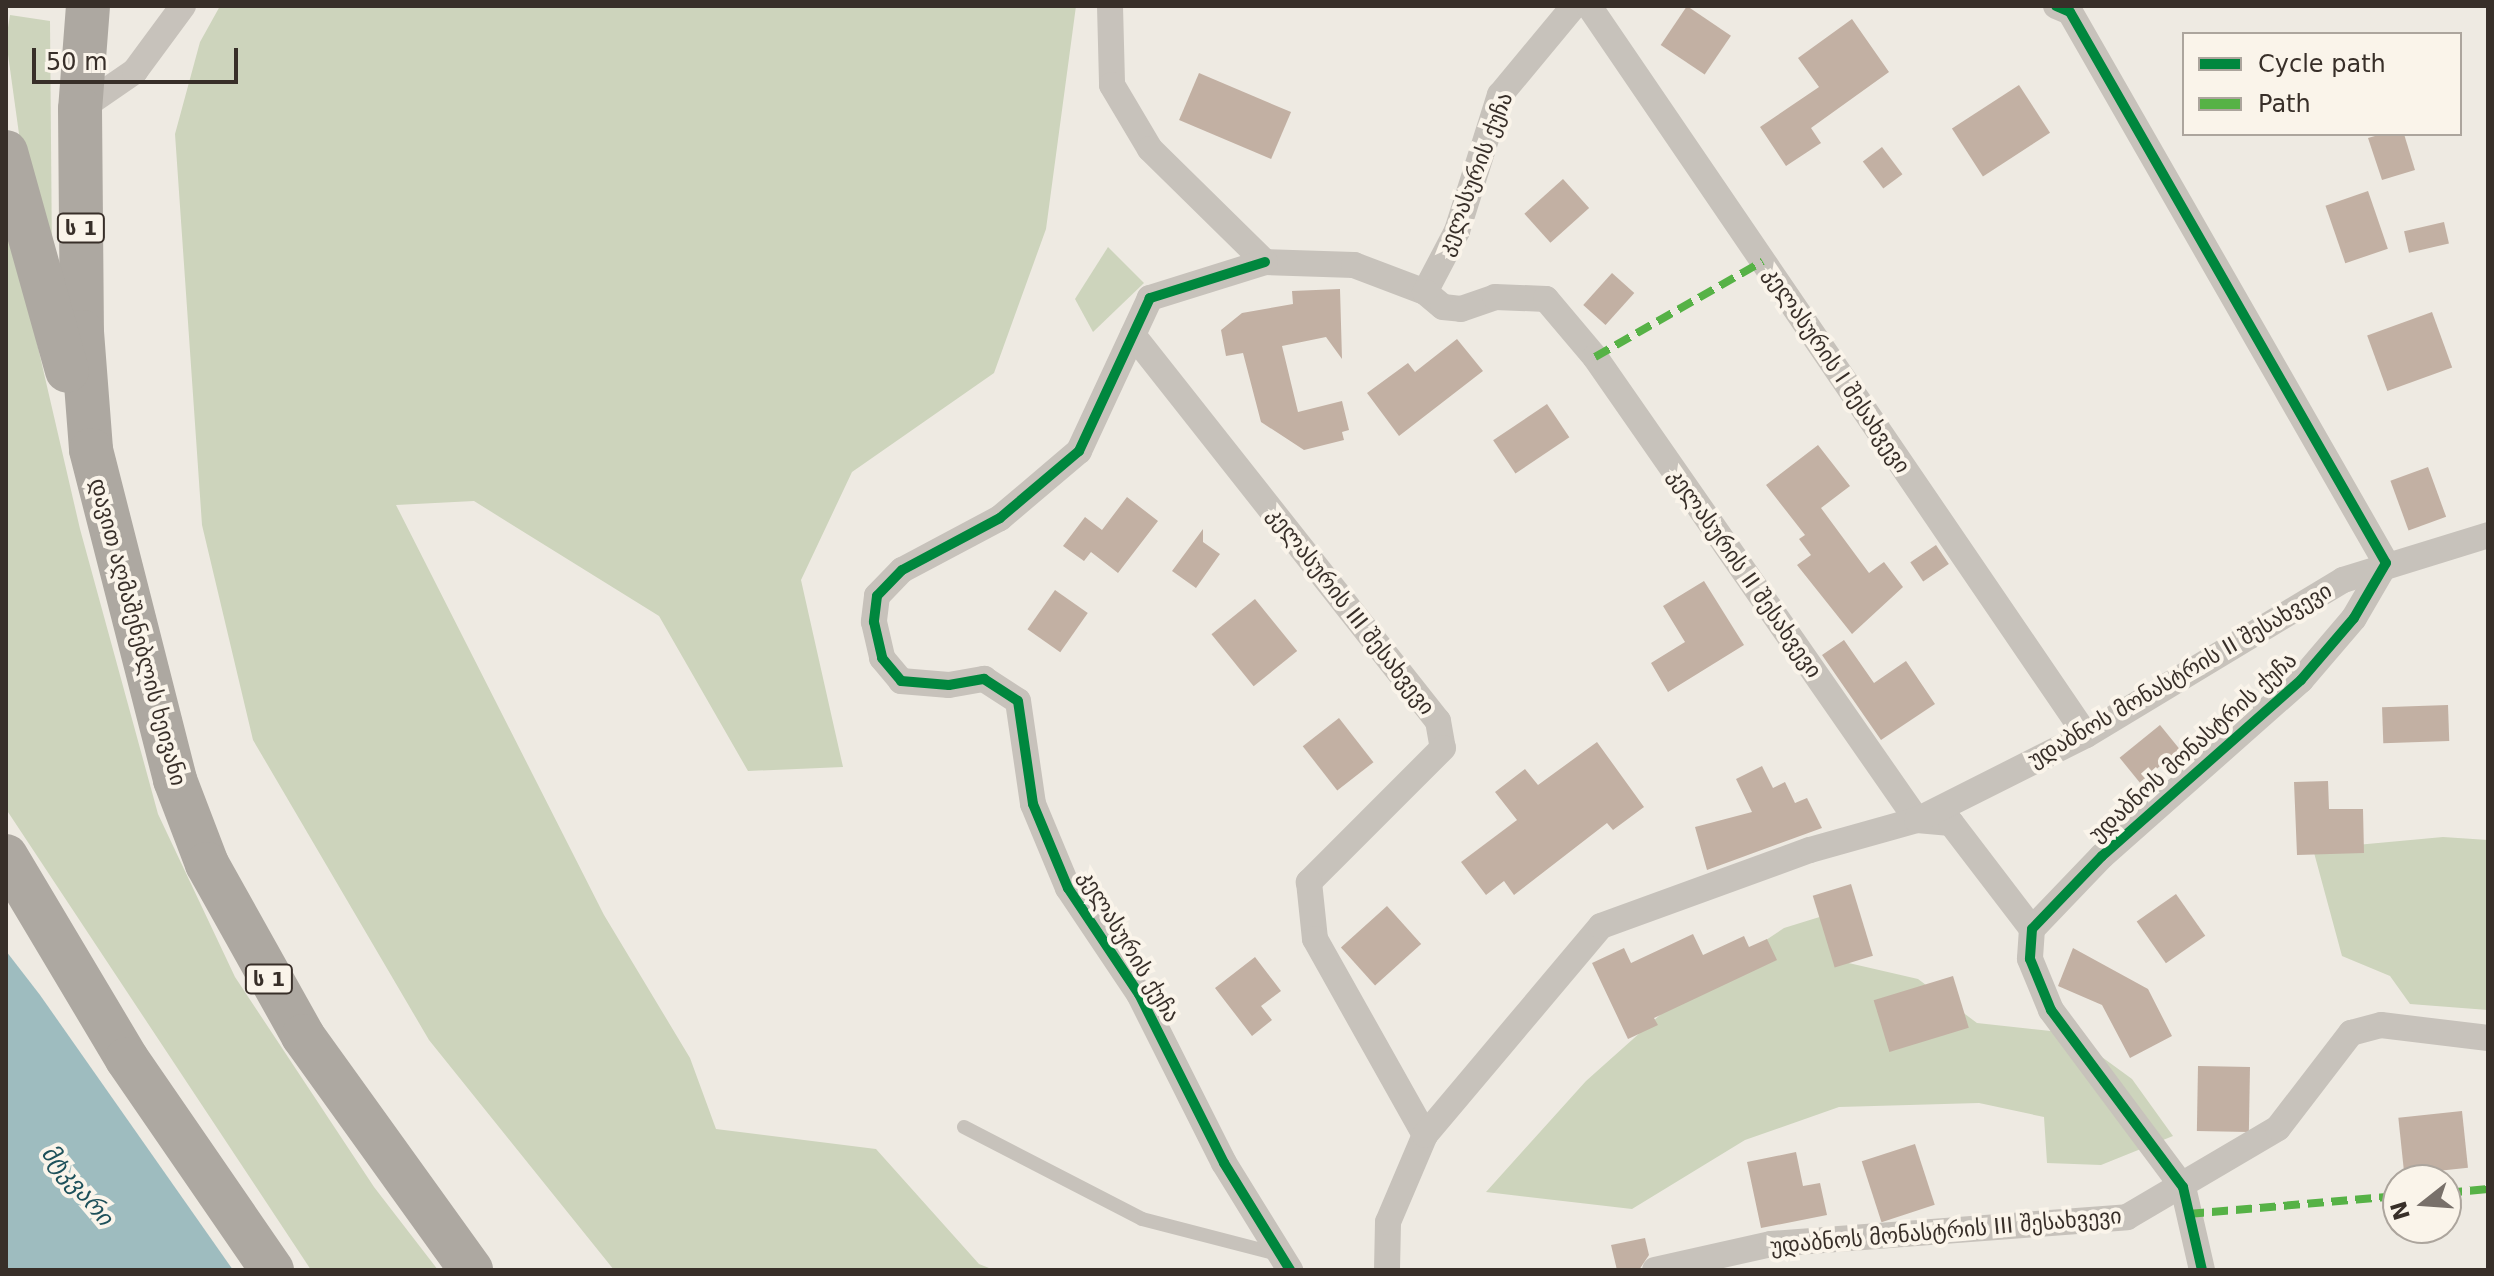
<!DOCTYPE html>
<html>
<head>
<meta charset="utf-8">
<style>
	body { margin:0 }
	#map { position:relative; width:2494px; height:1276px; overflow:hidden; background:#eeeae2; font-family:"DejaVu Sans","Noto Sans Georgian",sans-serif }
	div>[style] { position:absolute }
	[style*='--x'] { left:calc(var(--x)*1px); top:calc(var(--y)*1px); width:calc(var(--w)*1px); rotate:calc(var(--a)*1deg) }
	.green>* { inset:0; background:#cdd4bc }
	.water>* { inset:0; background:#9ebcbf }
	.building>* { inset:0; background:#c2b0a3; transform-origin:0 0 }
	.lane>* { height:14px; margin:-7px; padding:0 7px; transform-origin:7px; border-radius:7px; background:#c7c2bb }
	.street>* { height:26px; margin:-13px; padding:0 13px; transform-origin:13px; border-radius:13px; background:#c7c2bb }
	.highway>* { height:44px; margin:-22px; padding:0 22px; transform-origin:22px; border-radius:22px; background:#ada8a1 }
	.quiet>* { height:8px; margin-top:-4px; transform-origin:0; background:repeating-linear-gradient(90deg,#56b246 0 16px,transparent 0 24px) }
	.cycleway>* { height:10px; margin:-5px; padding:0 5px; transform-origin:5px; border-radius:5px; background:#00873e }
	span { translate:-50% -50%; white-space:nowrap; text-align:center; line-height:1.15; -webkit-text-stroke:8px #faf4ea; paint-order:stroke }
	.shield-label span { padding:2px 6px; background:#faf4ea; border:2px solid; border-radius:6px; -webkit-text-stroke-width:0 }
	.shield-label { font-size:20px; color:#382f29; font-weight:700 }
	.street-label { font-size:22px; color:#382f29 }
	.water-label { font-size:24px; color:#1d505a; font-style:italic }
	.frame { position:absolute; inset:0; border:8px solid #382f29; pointer-events:none }
	.legend { position:absolute; left:2182px; top:32px; width:280px; height:104px; box-sizing:border-box; background:#faf4ea; border:2px solid #aca59d; margin:0; padding:10px 14px; list-style:none; font-size:24px; color:#382f29 }
	.legend li { display:flex; align-items:center; gap:16px; height:40px }
	.legend b { width:40px; border:2px solid #aca59d }
	.north { position:absolute; left:2382px; top:1164px; width:80px; height:80px; box-sizing:border-box; background:#faf4ea; border:2px solid #aca59d; border-radius:50%; rotate:253deg; font-size:22px; font-weight:700; line-height:32px; text-align:center; color:#382f29 }
	.north::after { content:''; display:block; margin:auto; width:28px; height:36px; background:#78706a; clip-path:polygon(50% 0,100% 100%,50% 72%,0 100%) }
	.scale { position:absolute; left:32px; top:48px; width:206px; height:36px; box-sizing:border-box; border:4px solid #382f29; border-top:0; padding-left:10px; font-size:24px; line-height:28px; white-space:nowrap; color:#382f29; -webkit-text-stroke:6px #faf4ea; paint-order:stroke }
</style>
</head>
<body>
<div id="map">
	<div class="green">
		<div style="clip-path:polygon(220px 6px,1076px 6px,1046px 229px,994px 373px,852px 472px,801px 580px,843px 767px,748px 771px,659px 616px,474px 501px,396px 505px,604px 915px,690px 1058px,716px 1129px,876px 1149px,979px 1264px,994px 1270px,614px 1270px,429px 1040px,253px 740px,202px 525px,175px 134px,200px 42px)"></div>
		<div style="clip-path:polygon(10px 15px,50px 21px,52px 258px,24px 170px,6px 40px)"></div>
		<div style="clip-path:polygon(6px 209px,80px 529px,158px 814px,235px 977px,374px 1187px,438px 1270px,311px 1270px,6px 809px)"></div>
		<div style="clip-path:polygon(1108px 247px,1144px 283px,1093px 332px,1075px 299px)"></div>
		<div style="clip-path:polygon(2443px 837px,2488px 840px,2488px 1010px,2410px 1004px,2390px 976px,2342px 956px,2313px 849px)"></div>
		<div style="clip-path:polygon(1826px 915px,1840px 961px,1918px 979px,1977px 1023px,2069px 1033px,2132px 1079px,2173px 1136px,2101px 1165px,2047px 1163px,2044px 1117px,1979px 1103px,1839px 1107px,1745px 1140px,1632px 1209px,1486px 1192px,1586px 1081px,1679px 998px,1784px 928px)"></div>
	</div>
	<div class="water">
		<div style="clip-path:polygon(6px 951px,40px 995px,233px 1270px,6px 1270px)"></div>
	</div>
	<div class="building">
		<div style="left:1687px;top:6px;width:53px;height:47px;rotate:34deg"></div>
		<div style="clip-path:polygon(1852px 19px,1889px 72px,1811px 128px,1821px 143px,1786px 166px,1760px 127px,1819px 87px,1798px 58px)"></div>
		<div style="left:1199px;top:73px;width:100px;height:51px;rotate:23deg"></div>
		<div style="left:2019px;top:85px;width:57px;height:80px;rotate:57deg"></div>
		<div style="clip-path:polygon(2382px 134px,2404px 134px,2415px 170px,2382px 180px,2368px 138px)"></div>
		<div style="left:1882px;top:147px;width:34px;height:24px;rotate:53deg"></div>
		<div style="left:1563px;top:179px;width:39px;height:52px;rotate:48deg"></div>
		<div style="left:2368px;top:191px;width:61px;height:45px;rotate:71deg"></div>
		<div style="left:2444px;top:222px;width:22px;height:41px;rotate:77deg"></div>
		<div style="left:1612px;top:273px;width:30px;height:43px;rotate:42deg"></div>
		<div style="clip-path:polygon(1340px 289px,1342px 359px,1326px 337px,1282px 346px,1298px 412px,1342px 401px,1349px 430px,1342px 432px,1344px 440px,1304px 450px,1261px 422px,1243px 353px,1226px 356px,1221px 330px,1242px 313px,1293px 304px,1292px 291px)"></div>
		<div style="left:2432px;top:312px;width:59px;height:69px;rotate:70deg"></div>
		<div style="clip-path:polygon(1457px 339px,1483px 371px,1399px 436px,1367px 393px,1408px 363px,1415px 372px)"></div>
		<div style="left:1547px;top:404px;width:40px;height:65px;rotate:56deg"></div>
		<div style="clip-path:polygon(1818px 445px,1850px 486px,1821px 508px,1869px 573px,1884px 562px,1903px 587px,1852px 634px,1797px 565px,1811px 555px,1799px 539px,1805px 535px,1766px 485px)"></div>
		<div style="left:2428px;top:467px;width:53px;height:40px;rotate:70deg"></div>
		<div style="clip-path:polygon(1127px 497px,1158px 521px,1118px 573px,1091px 552px,1084px 561px,1063px 546px,1085px 517px,1102px 530px)"></div>
		<div style="clip-path:polygon(1203px 529px,1203px 542px,1220px 554px,1196px 588px,1172px 571px)"></div>
		<div style="left:1936px;top:545px;width:23px;height:31px;rotate:56deg"></div>
		<div style="clip-path:polygon(1704px 581px,1744px 645px,1668px 692px,1651px 663px,1685px 642px,1663px 606px)"></div>
		<div style="left:1055px;top:590px;width:40px;height:48px;rotate:35deg"></div>
		<div style="left:1255px;top:599px;width:67px;height:56px;rotate:51deg"></div>
		<div style="clip-path:polygon(1844px 640px,1874px 683px,1906px 661px,1935px 704px,1881px 740px,1822px 655px)"></div>
		<div style="left:2448px;top:705px;width:36px;height:66px;rotate:88deg"></div>
		<div style="left:1339px;top:718px;width:56px;height:46px;rotate:52deg"></div>
		<div style="left:2160px;top:725px;width:32px;height:52px;rotate:51deg"></div>
		<div style="clip-path:polygon(1597px 742px,1644px 807px,1613px 830px,1607px 823px,1514px 895px,1504px 881px,1486px 895px,1461px 862px,1517px 820px,1495px 792px,1525px 769px,1538px 785px)"></div>
		<div style="clip-path:polygon(1762px 766px,1773px 788px,1785px 782px,1795px 803px,1807px 798px,1822px 828px,1707px 870px,1695px 827px,1752px 812px,1736px 779px)"></div>
		<div style="clip-path:polygon(2328px 781px,2329px 809px,2363px 809px,2364px 853px,2297px 855px,2294px 782px)"></div>
		<div style="left:1851px;top:884px;width:75px;height:40px;rotate:73deg"></div>
		<div style="left:2176px;top:894px;width:51px;height:48px;rotate:55deg"></div>
		<div style="left:1387px;top:906px;width:51px;height:62px;rotate:48deg"></div>
		<div style="clip-path:polygon(1693px 934px,1703px 955px,1744px 936px,1749px 947px,1767px 939px,1777px 960px,1654px 1018px,1658px 1025px,1628px 1039px,1592px 963px,1624px 948px,1631px 963px)"></div>
		<div style="clip-path:polygon(2073px 948px,2148px 989px,2172px 1036px,2130px 1058px,2102px 1005px,2058px 986px)"></div>
		<div style="clip-path:polygon(1255px 957px,1281px 991px,1261px 1006px,1272px 1020px,1252px 1036px,1215px 988px)"></div>
		<div style="left:1953px;top:976px;width:54px;height:83px;rotate:73deg"></div>
		<div style="left:2198px;top:1066px;width:52px;height:65px;rotate:1deg"></div>
		<div style="left:2462px;top:1111px;width:57px;height:64px;rotate:84deg"></div>
		<div style="left:1915px;top:1144px;width:64px;height:56px;rotate:72deg"></div>
		<div style="clip-path:polygon(1796px 1152px,1803px 1186px,1820px 1183px,1827px 1215px,1761px 1228px,1747px 1162px)"></div>
		<div style="clip-path:polygon(1645px 1238px,1649px 1255px,1639px 1270px,1617px 1270px,1611px 1245px)"></div>
	</div>
	<div class="lane">
		<div style="--x:964;--y:1127;--w:200;--a:27.3"></div>
		<div style="--x:1142;--y:1219;--w:139;--a:14.5"></div>
	</div>
	<div class="street">
		<div style="--x:1110;--y:6;--w:79;--a:88.5"></div>
		<div style="--x:1112;--y:85;--w:74;--a:59.3"></div>
		<div style="--x:1150;--y:149;--w:161;--a:44.5"></div>
		<div style="--x:1265;--y:262;--w:89;--a:1.9"></div>
		<div style="--x:1354;--y:265;--w:76;--a:20.8"></div>
		<div style="--x:1425;--y:292;--w:69;--a:-62.3"></div>
		<div style="--x:1457;--y:231;--w:143;--a:-72.5"></div>
		<div style="--x:1500;--y:95;--w:116;--a:-50.3"></div>
		<div style="--x:1589;--y:6;--w:882;--a:55.72"></div>
		<div style="--x:2056;--y:6;--w:15;--a:23"></div>
		<div style="--x:2070;--y:12;--w:635;--a:60.17"></div>
		<div style="--x:2386;--y:563;--w:64;--a:120.2"></div>
		<div style="--x:2354;--y:618;--w:82;--a:130.5"></div>
		<div style="--x:2301;--y:680;--w:266;--a:138.5"></div>
		<div style="--x:2102;--y:856;--w:101;--a:133.8"></div>
		<div style="--x:2032;--y:929;--w:30;--a:94"></div>
		<div style="--x:2030;--y:959;--w:55;--a:67.6"></div>
		<div style="--x:2051;--y:1010;--w:221;--a:53.3"></div>
		<div style="--x:2183;--y:1187;--w:85;--a:77.1"></div>
		<div style="--x:80;--y:109;--w:67;--a:-34.6"></div>
		<div style="--x:135;--y:71;--w:81;--a:-53.6"></div>
		<div style="--x:1265;--y:262;--w:121;--a:162.6"></div>
		<div style="--x:1150;--y:298;--w:169;--a:114.9"></div>
		<div style="--x:1079;--y:451;--w:104;--a:139.7"></div>
		<div style="--x:1000;--y:518;--w:111;--a:152"></div>
		<div style="--x:902;--y:570;--w:36;--a:134"></div>
		<div style="--x:877;--y:596;--w:26;--a:97"></div>
		<div style="--x:874;--y:622;--w:37;--a:77"></div>
		<div style="--x:882;--y:658;--w:30;--a:50"></div>
		<div style="--x:901;--y:681;--w:48;--a:4.8"></div>
		<div style="--x:949;--y:685;--w:36;--a:-10"></div>
		<div style="--x:984;--y:679;--w:40;--a:32.9"></div>
		<div style="--x:1018;--y:701;--w:104;--a:81.7"></div>
		<div style="--x:1033;--y:804;--w:91;--a:67.4"></div>
		<div style="--x:1068;--y:888;--w:128;--a:56.2"></div>
		<div style="--x:1139;--y:994;--w:189;--a:63.3"></div>
		<div style="--x:1224;--y:1163;--w:126;--a:58.3"></div>
		<div style="--x:1425;--y:292;--w:23;--a:40"></div>
		<div style="--x:1443;--y:307;--w:18;--a:6"></div>
		<div style="--x:1461;--y:309;--w:36;--a:-19"></div>
		<div style="--x:1495;--y:297;--w:51;--a:2.2"></div>
		<div style="--x:1546;--y:299;--w:76;--a:49.8"></div>
		<div style="--x:1595;--y:357;--w:564;--a:55.18"></div>
		<div style="--x:1917;--y:820;--w:34;--a:5"></div>
		<div style="--x:1951;--y:823;--w:133;--a:52.6"></div>
		<div style="--x:1133;--y:335;--w:492;--a:51.7"></div>
		<div style="--x:1438;--y:721;--w:27;--a:80"></div>
		<div style="--x:1443;--y:748;--w:190;--a:135"></div>
		<div style="--x:1309;--y:882;--w:57;--a:84"></div>
		<div style="--x:1315;--y:939;--w:225;--a:60.7"></div>
		<div style="--x:1387;--y:1270;--w:48;--a:-88.8"></div>
		<div style="--x:1388;--y:1222;--w:95;--a:-67"></div>
		<div style="--x:1425;--y:1135;--w:273;--a:-49.9"></div>
		<div style="--x:1601;--y:926;--w:222;--a:-20"></div>
		<div style="--x:1810;--y:850;--w:111;--a:-15.7"></div>
		<div style="--x:1917;--y:820;--w:189;--a:-26.7"></div>
		<div style="--x:2086;--y:735;--w:300;--a:-31.1"></div>
		<div style="--x:2343;--y:580;--w:152;--a:-17.2"></div>
		<div style="--x:1655;--y:1270;--w:119;--a:-12.6"></div>
		<div style="--x:1771;--y:1244;--w:357;--a:-4.3"></div>
		<div style="--x:2127;--y:1217;--w:175;--a:-30.5"></div>
		<div style="--x:2278;--y:1128;--w:120;--a:-52.5"></div>
		<div style="--x:2351;--y:1033;--w:31;--a:-15"></div>
		<div style="--x:2381;--y:1025;--w:108;--a:6.9"></div>
	</div>
	<div class="highway">
		<div style="--x:88;--y:6;--w:103;--a:94.4"></div>
		<div style="--x:80;--y:109;--w:223;--a:89.5"></div>
		<div style="--x:82;--y:332;--w:118;--a:85.6"></div>
		<div style="--x:91;--y:450;--w:341;--a:75.7"></div>
		<div style="--x:175;--y:780;--w:90;--a:69.1"></div>
		<div style="--x:207;--y:864;--w:197;--a:60.8"></div>
		<div style="--x:303;--y:1036;--w:288;--a:54.3"></div>
		<div style="--x:6;--y:152;--w:227;--a:74.4"></div>
		<div style="--x:6;--y:856;--w:236;--a:59.2"></div>
		<div style="--x:127;--y:1059;--w:256;--a:55.5"></div>
	</div>
	<div class="quiet">
		<div style="--x:1595;--y:357;--w:193;--a:-29.7"></div>
		<div style="--x:2446;--y:1193;--w:42;--a:-5.4"></div>
		<div style="--x:2188;--y:1214;--w:211;--a:-4.9"></div>
	</div>
	<div class="cycleway">
		<div style="--x:2056;--y:6;--w:15;--a:23"></div>
		<div style="--x:2070;--y:12;--w:635;--a:60.17"></div>
		<div style="--x:2386;--y:563;--w:64;--a:120.2"></div>
		<div style="--x:2354;--y:618;--w:82;--a:130.5"></div>
		<div style="--x:2301;--y:680;--w:266;--a:138.5"></div>
		<div style="--x:2102;--y:856;--w:101;--a:133.8"></div>
		<div style="--x:2032;--y:929;--w:30;--a:94"></div>
		<div style="--x:2030;--y:959;--w:55;--a:67.6"></div>
		<div style="--x:2051;--y:1010;--w:221;--a:53.3"></div>
		<div style="--x:2183;--y:1187;--w:85;--a:77.1"></div>
		<div style="--x:1265;--y:262;--w:121;--a:162.6"></div>
		<div style="--x:1150;--y:298;--w:169;--a:114.9"></div>
		<div style="--x:1079;--y:451;--w:104;--a:139.7"></div>
		<div style="--x:1000;--y:518;--w:111;--a:152"></div>
		<div style="--x:902;--y:570;--w:36;--a:134"></div>
		<div style="--x:877;--y:596;--w:26;--a:97"></div>
		<div style="--x:874;--y:622;--w:37;--a:77"></div>
		<div style="--x:882;--y:658;--w:30;--a:50"></div>
		<div style="--x:901;--y:681;--w:48;--a:4.8"></div>
		<div style="--x:949;--y:685;--w:36;--a:-10"></div>
		<div style="--x:984;--y:679;--w:40;--a:32.9"></div>
		<div style="--x:1018;--y:701;--w:104;--a:81.7"></div>
		<div style="--x:1033;--y:804;--w:91;--a:67.4"></div>
		<div style="--x:1068;--y:888;--w:128;--a:56.2"></div>
		<div style="--x:1139;--y:994;--w:189;--a:63.3"></div>
		<div style="--x:1224;--y:1163;--w:126;--a:58.3"></div>
	</div>
	<div class="shield-label">
		<span style="left:81px;top:228px">ს 1</span>
		<span style="left:269px;top:979px">ს 1</span>
	</div>
	<div class="street-label">
		<span style="left:1475px;top:174px;rotate:-69deg">კელასურის ქუჩა</span>
		<span style="left:1837px;top:370px;rotate:56deg">კელასურის I შესახვევი</span>
		<span style="left:1745px;top:573px;rotate:55deg">კელასურის II შესახვევი</span>
		<span style="left:1351px;top:611px;rotate:52deg">კელასურის III შესახვევი</span>
		<span style="left:138px;top:632px;rotate:75deg">დავით აღმაშენებლის ხეივანი</span>
		<span style="left:2180px;top:675px;rotate:-30deg">უდაბნოს მონასტრის II შესახვევი</span>
		<span style="left:2193px;top:747px;rotate:-42deg">უდაბნოს მონასტრის ქუჩა</span>
		<span style="left:1129px;top:946px;rotate:59deg">კელასურის ქუჩა</span>
		<span style="left:1946px;top:1231px;rotate:-5deg">უდაბნოს მონასტრის III შესახვევი</span>
	</div>
	<div class="water-label">
		<span style="left:77px;top:1186px;rotate:50deg">მტკვარი</span>
	</div>
	<div class="frame"></div>
	<ul class="legend">
	<li><b style="height:10px;background:#00873e"></b>Cycle path</li>
	<li><b style="height:10px;background:#56b246"></b>Path</li>
	</ul>
	<div class="north">N</div>
	<div class="scale">50 m</div>
</div>
</body>
</html>
